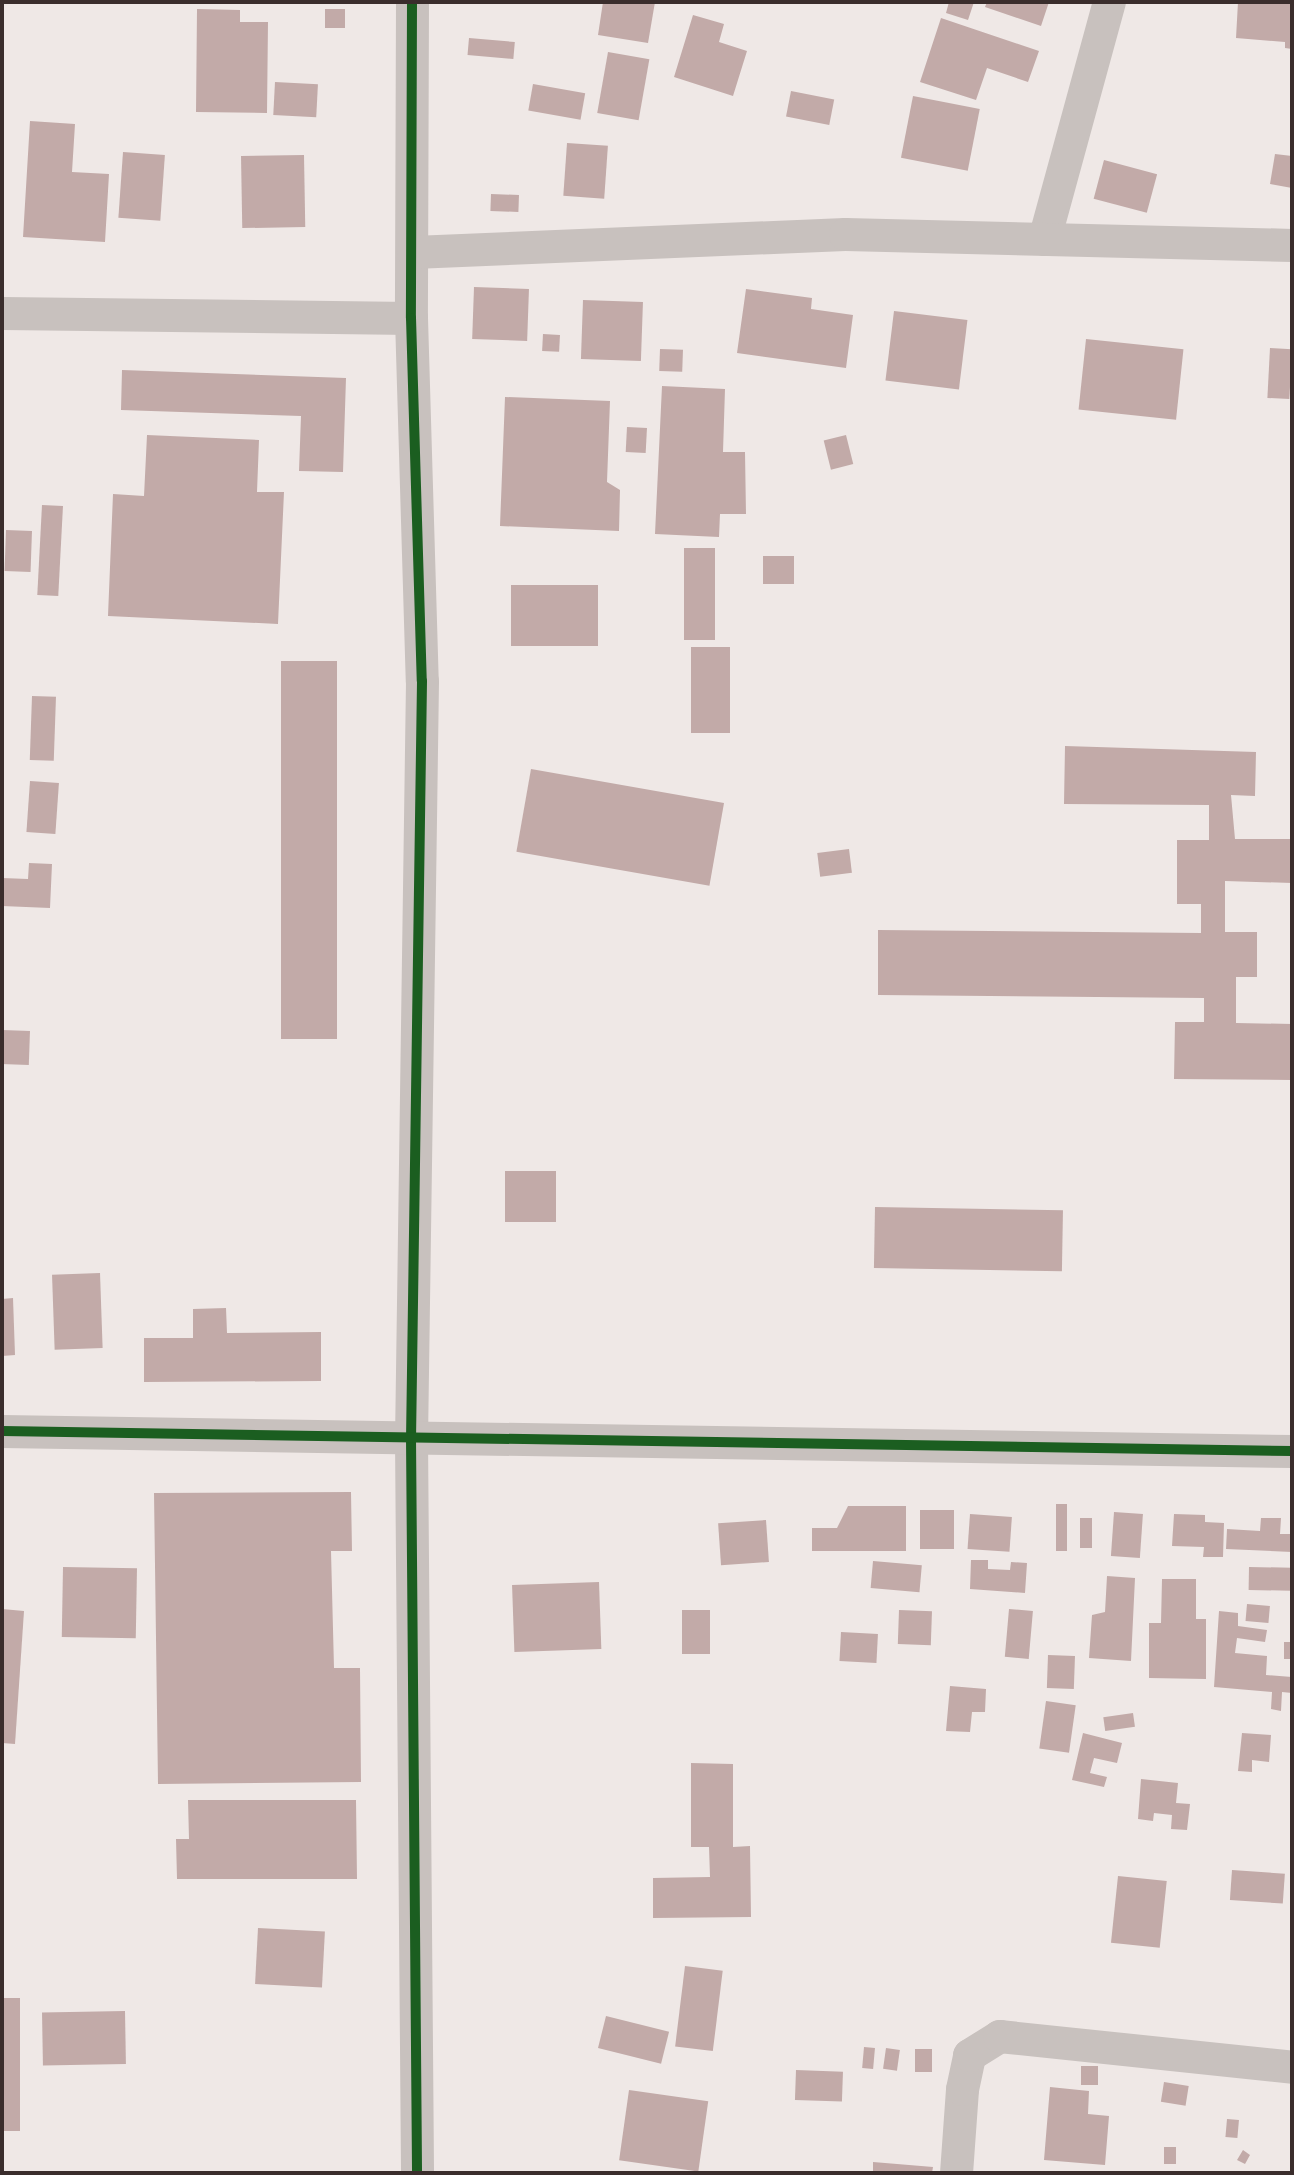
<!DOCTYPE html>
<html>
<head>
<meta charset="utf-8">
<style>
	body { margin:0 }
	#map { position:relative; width:1294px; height:2175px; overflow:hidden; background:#efe8e6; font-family:"Work Sans",sans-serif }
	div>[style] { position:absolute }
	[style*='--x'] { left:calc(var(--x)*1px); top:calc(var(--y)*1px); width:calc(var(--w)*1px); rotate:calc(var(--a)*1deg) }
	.building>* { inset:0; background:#c2aaa8; transform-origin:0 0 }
	.minor>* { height:33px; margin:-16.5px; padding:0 16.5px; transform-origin:16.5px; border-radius:16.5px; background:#c8c1be }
	.cycleway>* { height:10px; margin:-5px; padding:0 5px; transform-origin:5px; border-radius:5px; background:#1b5e20 }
	span { translate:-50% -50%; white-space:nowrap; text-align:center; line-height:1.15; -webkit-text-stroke:7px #faf2ee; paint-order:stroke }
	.frame { position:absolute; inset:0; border:4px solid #3a2d2c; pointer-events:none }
</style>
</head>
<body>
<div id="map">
	<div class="building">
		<div style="clip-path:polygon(603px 2px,655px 2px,648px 43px,598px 35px)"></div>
		<div style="clip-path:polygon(949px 2px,974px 2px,968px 20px,946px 13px)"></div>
		<div style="clip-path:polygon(987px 2px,1049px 2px,1041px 26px,985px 7px)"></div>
		<div style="clip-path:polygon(1238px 2px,1292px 2px,1292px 49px,1285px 48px,1285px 42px,1236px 38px)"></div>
		<div style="clip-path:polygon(197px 9px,240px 10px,240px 22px,268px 22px,267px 113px,196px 112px)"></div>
		<div style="left:325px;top:9px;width:20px;height:19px"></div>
		<div style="clip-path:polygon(693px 15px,724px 24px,719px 42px,747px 51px,733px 96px,674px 77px)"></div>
		<div style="clip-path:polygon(941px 18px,1039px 51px,1028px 82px,987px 68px,976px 100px,920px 82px)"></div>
		<div style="left:469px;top:38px;width:46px;height:17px;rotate:5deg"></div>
		<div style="left:608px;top:52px;width:42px;height:62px;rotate:10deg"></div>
		<div style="left:275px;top:82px;width:43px;height:33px;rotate:3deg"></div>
		<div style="left:533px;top:84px;width:53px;height:27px;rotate:10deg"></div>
		<div style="left:791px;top:91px;width:44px;height:26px;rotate:11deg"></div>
		<div style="left:913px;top:96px;width:68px;height:63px;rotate:11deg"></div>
		<div style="clip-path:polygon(30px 121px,75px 124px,72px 172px,109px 174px,105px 242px,23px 237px)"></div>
		<div style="left:567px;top:143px;width:41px;height:53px;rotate:4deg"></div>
		<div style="left:123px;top:152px;width:42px;height:66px;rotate:4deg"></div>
		<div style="clip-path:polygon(1275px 154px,1292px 156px,1292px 188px,1270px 184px)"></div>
		<div style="left:304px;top:155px;width:72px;height:63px;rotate:89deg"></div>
		<div style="left:1104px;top:160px;width:55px;height:40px;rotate:15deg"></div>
		<div style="left:491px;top:194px;width:28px;height:17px;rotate:2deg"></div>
		<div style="left:474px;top:287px;width:55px;height:52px;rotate:2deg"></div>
		<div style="clip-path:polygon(746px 289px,812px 298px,811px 309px,853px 315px,846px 368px,737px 353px)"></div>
		<div style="left:583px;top:300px;width:60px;height:59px;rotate:2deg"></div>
		<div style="left:894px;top:311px;width:74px;height:70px;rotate:7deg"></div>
		<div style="left:543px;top:334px;width:17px;height:17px;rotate:3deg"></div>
		<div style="left:1086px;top:339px;width:98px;height:71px;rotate:6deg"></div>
		<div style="left:1270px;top:348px;width:22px;height:50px;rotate:3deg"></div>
		<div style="left:660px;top:349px;width:23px;height:22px;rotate:2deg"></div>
		<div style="clip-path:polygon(122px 370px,346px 378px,343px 472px,299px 471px,301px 416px,121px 410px)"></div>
		<div style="clip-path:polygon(662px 386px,725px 389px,723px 452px,745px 452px,746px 514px,720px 514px,719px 537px,655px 534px)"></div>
		<div style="clip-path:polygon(505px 397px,610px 401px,607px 482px,620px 490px,619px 531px,500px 526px)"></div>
		<div style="left:627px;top:427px;width:20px;height:25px;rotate:3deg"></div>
		<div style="clip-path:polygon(147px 435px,259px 440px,257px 492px,284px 492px,278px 624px,108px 616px,113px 494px,144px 496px)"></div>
		<div style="left:846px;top:435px;width:30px;height:23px;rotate:76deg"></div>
		<div style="left:42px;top:505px;width:21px;height:90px;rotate:3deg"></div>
		<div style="left:6px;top:530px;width:26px;height:41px;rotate:2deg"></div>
		<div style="left:715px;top:548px;width:92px;height:31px;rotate:90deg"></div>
		<div style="left:763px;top:556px;width:31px;height:28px"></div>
		<div style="left:511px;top:585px;width:87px;height:61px"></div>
		<div style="left:691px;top:647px;width:39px;height:86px"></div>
		<div style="left:281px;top:661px;width:56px;height:378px"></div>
		<div style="left:32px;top:696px;width:24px;height:64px;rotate:2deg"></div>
		<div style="clip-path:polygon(1065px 746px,1256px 752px,1255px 796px,1231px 795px,1235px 839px,1292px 839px,1292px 883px,1225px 881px,1225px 932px,1257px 932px,1257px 977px,1236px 977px,1236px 1023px,1292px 1024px,1292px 1080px,1174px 1079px,1175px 1022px,1204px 1022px,1204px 998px,878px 995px,878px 930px,1201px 933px,1201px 904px,1177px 904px,1177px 840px,1209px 840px,1209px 805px,1064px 804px)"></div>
		<div style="left:531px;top:769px;width:196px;height:84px;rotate:10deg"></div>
		<div style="left:30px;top:781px;width:29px;height:51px;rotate:4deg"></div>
		<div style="left:849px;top:849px;width:24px;height:32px;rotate:83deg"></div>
		<div style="clip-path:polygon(29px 863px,52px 864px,50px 908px,2px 906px,2px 878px,28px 879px)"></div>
		<div style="left:2px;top:1030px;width:28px;height:34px;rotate:2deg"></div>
		<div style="left:505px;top:1171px;width:51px;height:51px"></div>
		<div style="left:875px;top:1207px;width:188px;height:61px;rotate:1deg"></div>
		<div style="left:100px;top:1273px;width:75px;height:48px;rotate:88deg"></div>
		<div style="clip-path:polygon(13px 1298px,15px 1355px,2px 1356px,2px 1299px)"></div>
		<div style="clip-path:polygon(226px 1308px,227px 1333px,321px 1332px,321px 1381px,144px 1382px,144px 1338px,193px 1338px,193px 1309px)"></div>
		<div style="clip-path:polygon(351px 1492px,352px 1551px,331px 1551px,334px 1668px,360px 1668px,361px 1782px,158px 1784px,154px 1493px)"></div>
		<div style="left:1056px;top:1504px;width:11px;height:47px"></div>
		<div style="clip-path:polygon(848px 1506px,906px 1506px,906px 1551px,812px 1551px,812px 1528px,837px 1528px)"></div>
		<div style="left:920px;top:1510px;width:34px;height:39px"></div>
		<div style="left:1114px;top:1512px;width:29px;height:44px;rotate:4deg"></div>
		<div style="left:970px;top:1514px;width:42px;height:35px;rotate:4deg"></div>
		<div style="clip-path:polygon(1174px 1514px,1205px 1515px,1205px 1522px,1224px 1523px,1223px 1557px,1203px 1557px,1204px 1547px,1172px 1546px)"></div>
		<div style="left:1080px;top:1518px;width:12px;height:30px"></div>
		<div style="clip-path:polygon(1261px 1518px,1281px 1518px,1280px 1534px,1292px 1534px,1292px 1552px,1226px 1549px,1227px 1529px,1260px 1531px)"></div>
		<div style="left:766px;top:1520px;width:42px;height:48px;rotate:86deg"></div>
		<div style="clip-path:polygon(971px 1560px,988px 1560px,988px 1569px,1010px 1570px,1011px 1562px,1027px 1563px,1025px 1593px,970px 1589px)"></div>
		<div style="left:873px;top:1561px;width:49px;height:27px;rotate:5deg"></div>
		<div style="left:63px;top:1567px;width:74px;height:70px;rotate:1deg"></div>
		<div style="left:1249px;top:1567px;width:43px;height:23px;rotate:1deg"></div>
		<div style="clip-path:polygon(1107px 1576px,1135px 1578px,1131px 1661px,1089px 1658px,1092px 1615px,1105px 1612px)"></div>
		<div style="clip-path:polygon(1162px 1579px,1196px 1579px,1196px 1619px,1206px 1619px,1206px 1679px,1149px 1678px,1149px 1623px,1161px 1623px)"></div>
		<div style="left:599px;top:1582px;width:67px;height:87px;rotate:88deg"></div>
		<div style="left:1247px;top:1604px;width:23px;height:17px;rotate:5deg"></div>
		<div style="clip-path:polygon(2px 1609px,24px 1611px,15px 1744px,2px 1743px)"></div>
		<div style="left:1009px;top:1609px;width:24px;height:48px;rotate:5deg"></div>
		<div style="left:710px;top:1610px;width:44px;height:28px;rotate:90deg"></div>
		<div style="left:899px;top:1610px;width:33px;height:34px;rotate:2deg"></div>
		<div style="clip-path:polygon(1219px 1611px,1238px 1613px,1238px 1626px,1267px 1630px,1265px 1642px,1237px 1638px,1235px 1653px,1267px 1656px,1266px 1675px,1292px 1677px,1292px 1693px,1282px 1692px,1281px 1711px,1271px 1709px,1272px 1692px,1214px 1687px)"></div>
		<div style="left:841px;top:1632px;width:37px;height:29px;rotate:3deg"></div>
		<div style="left:1284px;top:1642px;width:8px;height:17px"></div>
		<div style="left:1048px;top:1655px;width:27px;height:33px;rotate:2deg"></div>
		<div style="clip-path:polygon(950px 1686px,986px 1689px,985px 1712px,972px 1712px,970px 1732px,946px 1731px)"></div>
		<div style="left:1046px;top:1701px;width:30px;height:48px;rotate:8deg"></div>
		<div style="left:1133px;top:1713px;width:14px;height:30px;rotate:82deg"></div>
		<div style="clip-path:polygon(1083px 1733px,1122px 1743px,1117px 1763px,1094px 1758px,1090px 1773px,1107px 1777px,1104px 1787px,1072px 1780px)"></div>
		<div style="clip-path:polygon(1242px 1733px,1271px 1735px,1269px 1762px,1252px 1760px,1252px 1772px,1238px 1771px)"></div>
		<div style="clip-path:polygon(691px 1763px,733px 1764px,733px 1847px,750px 1846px,751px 1917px,653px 1918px,653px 1878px,710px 1877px,709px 1847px,691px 1847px)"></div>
		<div style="clip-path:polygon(1141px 1779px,1178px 1783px,1176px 1803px,1190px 1804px,1187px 1830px,1171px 1829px,1172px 1815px,1154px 1813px,1153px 1821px,1138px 1819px)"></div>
		<div style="clip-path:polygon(188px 1800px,356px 1800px,357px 1879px,177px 1879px,176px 1839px,189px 1839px)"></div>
		<div style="left:1232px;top:1870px;width:53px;height:30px;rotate:4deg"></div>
		<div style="left:1118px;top:1876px;width:49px;height:67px;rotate:6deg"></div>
		<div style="left:258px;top:1928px;width:67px;height:56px;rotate:3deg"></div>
		<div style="left:685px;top:1966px;width:38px;height:81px;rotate:7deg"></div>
		<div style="left:2px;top:1998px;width:18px;height:133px"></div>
		<div style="left:125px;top:2011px;width:53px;height:83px;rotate:89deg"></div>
		<div style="left:606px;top:2016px;width:65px;height:33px;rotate:14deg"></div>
		<div style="left:864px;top:2047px;width:11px;height:21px;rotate:5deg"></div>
		<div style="left:886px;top:2048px;width:14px;height:21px;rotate:8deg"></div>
		<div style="left:915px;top:2049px;width:17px;height:23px"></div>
		<div style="left:1081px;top:2066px;width:17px;height:19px"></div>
		<div style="left:796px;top:2070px;width:47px;height:30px;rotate:2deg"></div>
		<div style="left:1164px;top:2082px;width:25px;height:20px;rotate:9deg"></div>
		<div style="clip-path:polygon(1050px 2087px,1089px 2091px,1088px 2114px,1109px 2116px,1105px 2165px,1044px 2160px)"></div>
		<div style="left:629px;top:2090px;width:80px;height:71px;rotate:8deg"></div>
		<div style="left:1227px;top:2119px;width:12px;height:18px;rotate:5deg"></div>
		<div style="left:1164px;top:2147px;width:12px;height:17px"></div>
		<div style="clip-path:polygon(1243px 2150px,1250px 2155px,1245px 2164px,1237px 2160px)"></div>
		<div style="clip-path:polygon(873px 2162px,933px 2167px,932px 2173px,873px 2173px)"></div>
	</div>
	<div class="minor">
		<div style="--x:412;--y:2;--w:316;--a:90.2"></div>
		<div style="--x:411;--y:318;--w:363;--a:88.3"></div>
		<div style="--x:422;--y:681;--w:757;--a:90.83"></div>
		<div style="--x:411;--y:1438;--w:735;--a:89.53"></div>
		<div style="--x:1044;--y:239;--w:246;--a:-74.7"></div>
		<div style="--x:413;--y:252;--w:432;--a:-2.4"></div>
		<div style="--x:845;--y:234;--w:447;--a:1.4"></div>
		<div style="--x:2;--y:313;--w:409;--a:0.7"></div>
		<div style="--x:2;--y:1431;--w:1290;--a:0.89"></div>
		<div style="--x:956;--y:2173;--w:84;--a:-85.9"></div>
		<div style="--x:962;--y:2089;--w:35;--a:-78"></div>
		<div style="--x:969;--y:2055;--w:36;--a:-32"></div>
		<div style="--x:999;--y:2036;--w:295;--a:6"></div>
	</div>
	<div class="cycleway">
		<div style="--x:412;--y:2;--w:316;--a:90.2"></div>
		<div style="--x:411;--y:318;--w:363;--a:88.3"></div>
		<div style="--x:422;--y:681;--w:757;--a:90.83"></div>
		<div style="--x:411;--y:1438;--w:735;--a:89.53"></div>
		<div style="--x:2;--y:1431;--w:1290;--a:0.89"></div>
	</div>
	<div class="frame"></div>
</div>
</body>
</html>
